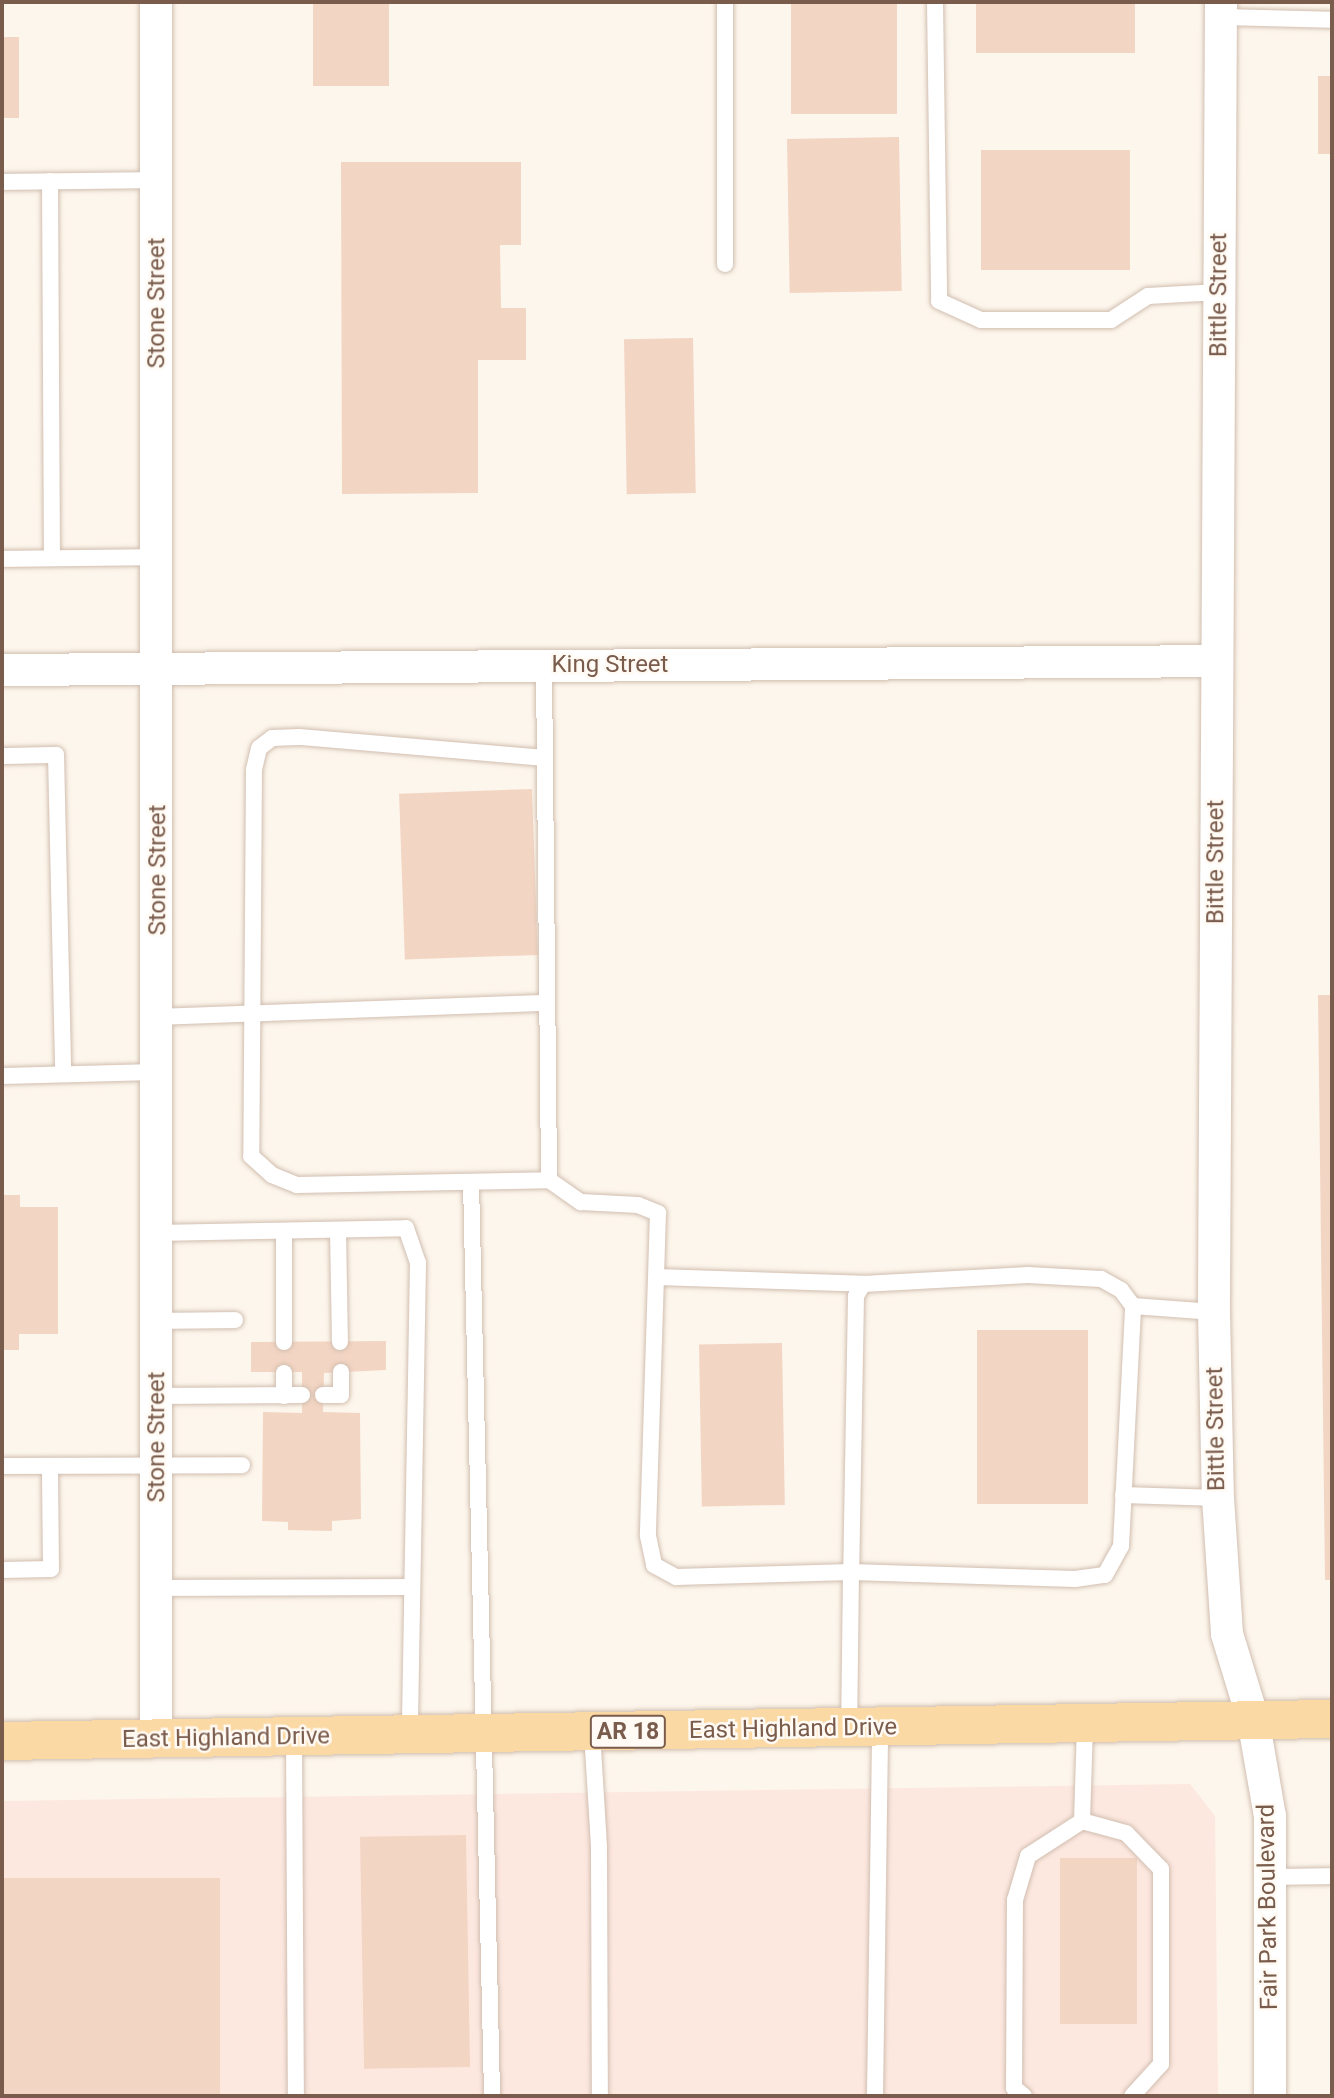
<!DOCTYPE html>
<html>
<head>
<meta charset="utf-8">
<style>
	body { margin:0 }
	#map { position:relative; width:1334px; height:2098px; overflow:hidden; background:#fdf6ec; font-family:Roboto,sans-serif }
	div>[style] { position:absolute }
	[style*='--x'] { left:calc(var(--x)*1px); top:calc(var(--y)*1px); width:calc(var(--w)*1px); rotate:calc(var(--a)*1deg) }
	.commercial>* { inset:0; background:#fde8e0 }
	.building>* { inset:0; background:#f3d5c3; transform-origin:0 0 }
	.roads { filter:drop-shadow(0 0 2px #d1beb0) drop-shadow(0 0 2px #d1beb0) }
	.lane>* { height:16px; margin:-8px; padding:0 8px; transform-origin:8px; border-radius:8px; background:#fff }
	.street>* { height:32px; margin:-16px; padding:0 16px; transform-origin:16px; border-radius:16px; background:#fff }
	.primary>* { height:38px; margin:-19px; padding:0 19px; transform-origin:19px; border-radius:19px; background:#fbd9a5 }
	span { translate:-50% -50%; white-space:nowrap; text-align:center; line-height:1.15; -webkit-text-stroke:5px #fffaf3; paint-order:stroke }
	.shield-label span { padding:2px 5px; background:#fffaf3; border:2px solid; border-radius:5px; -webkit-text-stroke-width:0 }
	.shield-label { font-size:23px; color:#7a5c4d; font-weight:700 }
	.street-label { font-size:24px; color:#7a5c4d }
	.frame { position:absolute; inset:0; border:4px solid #7a5c4d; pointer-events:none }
</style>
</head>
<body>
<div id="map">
	<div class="commercial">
		<div style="clip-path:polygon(1190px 1784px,1215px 1816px,1218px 2096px,2px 2096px,2px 1801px)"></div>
	</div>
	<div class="building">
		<div style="left:313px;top:2px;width:76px;height:84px"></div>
		<div style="left:791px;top:2px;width:106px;height:112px"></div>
		<div style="left:976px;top:2px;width:159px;height:51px"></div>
		<div style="left:2px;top:37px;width:17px;height:81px"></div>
		<div style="left:1318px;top:76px;width:14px;height:78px"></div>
		<div style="left:899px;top:137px;width:154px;height:112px;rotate:89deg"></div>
		<div style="left:1130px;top:150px;width:120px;height:149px;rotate:90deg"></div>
		<div style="clip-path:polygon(341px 162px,521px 162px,521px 245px,500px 245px,501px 308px,526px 308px,526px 360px,478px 360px,478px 493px,342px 494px)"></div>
		<div style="left:693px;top:338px;width:155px;height:69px;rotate:89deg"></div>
		<div style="left:532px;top:789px;width:166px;height:133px;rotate:88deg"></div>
		<div style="clip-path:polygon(1318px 995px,1332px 995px,1332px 1580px,1325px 1580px)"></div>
		<div style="clip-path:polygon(2px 1195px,20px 1195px,20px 1207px,58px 1207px,58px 1334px,19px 1334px,19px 1350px,2px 1350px)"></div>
		<div style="left:1088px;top:1330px;width:174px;height:111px;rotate:90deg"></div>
		<div style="clip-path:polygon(386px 1341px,386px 1370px,324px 1373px,323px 1412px,360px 1413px,361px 1519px,332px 1521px,332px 1531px,288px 1530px,288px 1522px,262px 1521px,263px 1412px,302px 1413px,302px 1372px,251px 1372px,251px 1342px)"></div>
		<div style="left:782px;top:1343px;width:162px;height:83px;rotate:89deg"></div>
		<div style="left:466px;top:1835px;width:232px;height:106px;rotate:89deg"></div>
		<div style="left:1060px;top:1858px;width:77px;height:166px"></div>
		<div style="left:220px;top:1878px;width:218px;height:218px;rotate:90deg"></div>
	</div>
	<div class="roads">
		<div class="lane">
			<div style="--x:725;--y:2;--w:262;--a:90"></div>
			<div style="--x:935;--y:2;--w:299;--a:89.2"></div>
			<div style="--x:939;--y:301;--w:46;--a:24.3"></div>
			<div style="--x:981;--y:320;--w:130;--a:0"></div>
			<div style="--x:1111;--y:320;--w:44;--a:-33"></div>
			<div style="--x:1148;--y:296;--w:71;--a:-3.2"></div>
			<div style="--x:1221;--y:17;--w:111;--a:1.5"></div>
			<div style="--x:50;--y:181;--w:377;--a:89.7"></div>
			<div style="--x:2;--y:182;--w:154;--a:-0.7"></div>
			<div style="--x:2;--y:559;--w:157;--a:-0.7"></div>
			<div style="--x:544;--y:666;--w:514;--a:89.44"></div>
			<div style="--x:2;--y:756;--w:54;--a:-1.1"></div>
			<div style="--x:56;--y:755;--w:319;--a:88.7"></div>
			<div style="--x:545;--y:758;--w:247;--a:-175.1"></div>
			<div style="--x:299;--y:737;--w:27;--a:178"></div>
			<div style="--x:272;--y:738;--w:16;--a:142"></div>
			<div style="--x:259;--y:748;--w:23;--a:103"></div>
			<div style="--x:254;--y:770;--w:386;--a:90.4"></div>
			<div style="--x:251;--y:1156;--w:28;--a:42"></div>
			<div style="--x:272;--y:1175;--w:27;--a:22"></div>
			<div style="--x:297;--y:1185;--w:252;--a:-1.1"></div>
			<div style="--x:549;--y:1180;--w:39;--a:35"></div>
			<div style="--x:581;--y:1202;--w:57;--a:3"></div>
			<div style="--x:638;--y:1205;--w:22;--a:22"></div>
			<div style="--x:658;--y:1213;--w:323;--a:91.8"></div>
			<div style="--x:648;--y:1536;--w:30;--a:78"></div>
			<div style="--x:654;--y:1565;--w:25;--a:29"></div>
			<div style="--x:676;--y:1577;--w:175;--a:-1.6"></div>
			<div style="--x:851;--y:1572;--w:224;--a:1.8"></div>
			<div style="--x:1075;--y:1579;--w:30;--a:-8"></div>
			<div style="--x:1105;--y:1575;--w:33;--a:-61"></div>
			<div style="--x:1121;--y:1546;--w:240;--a:-87.1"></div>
			<div style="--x:1133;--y:1306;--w:20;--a:-127"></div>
			<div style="--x:1121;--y:1290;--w:23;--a:-151"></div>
			<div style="--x:1101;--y:1279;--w:73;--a:-176.9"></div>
			<div style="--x:1028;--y:1275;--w:165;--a:176.9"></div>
			<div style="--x:863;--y:1284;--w:14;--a:120"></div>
			<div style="--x:856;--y:1296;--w:276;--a:91"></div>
			<div style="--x:851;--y:1572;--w:156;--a:90.7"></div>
			<div style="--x:157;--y:1017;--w:390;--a:-2.1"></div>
			<div style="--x:2;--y:1076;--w:154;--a:-1.5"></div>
			<div style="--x:471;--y:1182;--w:914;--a:88.68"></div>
			<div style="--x:338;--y:1230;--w:112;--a:89"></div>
			<div style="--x:156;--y:1233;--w:250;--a:-1.1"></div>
			<div style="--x:406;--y:1228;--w:37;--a:71"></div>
			<div style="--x:418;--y:1263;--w:471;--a:91"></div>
			<div style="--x:657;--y:1277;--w:206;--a:1.9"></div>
			<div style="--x:1133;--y:1306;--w:81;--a:4.2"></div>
			<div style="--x:158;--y:1321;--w:77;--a:-0.7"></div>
			<div style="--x:284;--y:1342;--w:111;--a:-90"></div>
			<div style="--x:323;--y:1395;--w:18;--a:0"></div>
			<div style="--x:341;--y:1395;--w:23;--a:-90"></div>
			<div style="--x:157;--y:1396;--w:145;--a:-0.4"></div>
			<div style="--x:284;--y:1396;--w:23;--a:-90"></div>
			<div style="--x:2;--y:1466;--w:240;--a:-0.2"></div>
			<div style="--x:1123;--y:1495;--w:95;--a:1.8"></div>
			<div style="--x:2;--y:1570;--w:49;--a:-1.2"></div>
			<div style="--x:51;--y:1569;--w:103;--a:-90.6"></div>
			<div style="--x:156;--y:1588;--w:256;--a:-0.2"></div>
			<div style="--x:592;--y:1732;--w:116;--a:86.5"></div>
			<div style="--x:599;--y:1848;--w:248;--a:89.8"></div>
			<div style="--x:294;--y:1737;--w:359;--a:89.7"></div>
			<div style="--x:1082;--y:1821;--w:98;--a:-88.2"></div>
			<div style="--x:1270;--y:1877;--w:62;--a:-0.9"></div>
			<div style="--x:875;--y:2096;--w:368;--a:-89.2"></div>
			<div style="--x:1024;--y:2096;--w:13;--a:-141"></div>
			<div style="--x:1014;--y:2088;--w:188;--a:-89.7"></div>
			<div style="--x:1015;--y:1900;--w:46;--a:-73.5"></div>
			<div style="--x:1028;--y:1856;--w:64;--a:-32.9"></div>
			<div style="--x:1082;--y:1821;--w:46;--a:15.3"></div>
			<div style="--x:1126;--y:1833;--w:50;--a:45.8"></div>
			<div style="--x:1161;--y:1869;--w:195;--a:90"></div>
			<div style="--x:1161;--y:2064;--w:43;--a:132.2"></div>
		</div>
		<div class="street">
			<div style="--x:1221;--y:2;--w:1310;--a:90.31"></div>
			<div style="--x:1214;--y:1312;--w:186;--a:88.8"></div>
			<div style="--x:1218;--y:1498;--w:136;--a:86.2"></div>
			<div style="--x:1227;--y:1634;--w:89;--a:73"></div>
			<div style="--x:1253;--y:1719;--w:98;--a:80.1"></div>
			<div style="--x:1270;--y:1816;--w:280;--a:90"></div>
			<div style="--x:2;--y:670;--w:1215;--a:-0.42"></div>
			<div style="--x:156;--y:1739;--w:1737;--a:-90"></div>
		</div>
		<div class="primary">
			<div style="--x:2;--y:1741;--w:1330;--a:-0.95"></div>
		</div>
	</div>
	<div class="shield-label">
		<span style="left:628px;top:1732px">AR 18</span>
	</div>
	<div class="street-label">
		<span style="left:1219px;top:295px;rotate:-90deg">Bittle Street</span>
		<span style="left:157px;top:303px;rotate:-90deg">Stone Street</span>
		<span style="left:610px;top:665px">King Street</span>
		<span style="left:1216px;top:862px;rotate:-90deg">Bittle Street</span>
		<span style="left:158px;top:870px;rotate:-90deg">Stone Street</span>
		<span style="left:1216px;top:1429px;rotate:-91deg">Bittle Street</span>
		<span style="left:157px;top:1437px;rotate:-90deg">Stone Street</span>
		<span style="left:793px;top:1729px;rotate:-1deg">East Highland Drive</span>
		<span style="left:226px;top:1738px;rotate:-1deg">East Highland Drive</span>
		<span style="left:1268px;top:1907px;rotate:-91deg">Fair Park Boulevard</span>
	</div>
	<div class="frame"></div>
</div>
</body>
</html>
